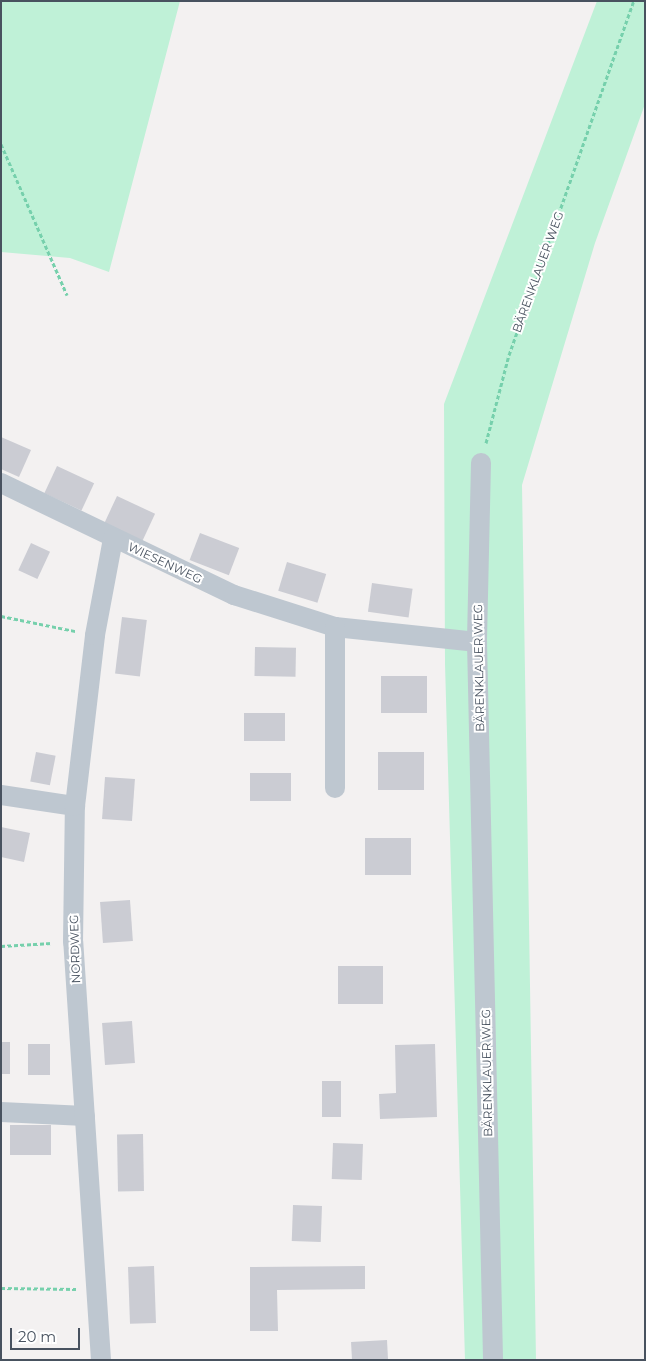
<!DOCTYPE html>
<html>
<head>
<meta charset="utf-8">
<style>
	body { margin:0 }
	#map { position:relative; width:646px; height:1361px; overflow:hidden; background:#f3f1f1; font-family:Montserrat,sans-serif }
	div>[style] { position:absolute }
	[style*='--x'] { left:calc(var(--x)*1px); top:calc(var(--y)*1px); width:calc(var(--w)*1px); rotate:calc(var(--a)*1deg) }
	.green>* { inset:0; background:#bff1d7 }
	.building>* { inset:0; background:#cbccd3; transform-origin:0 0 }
	.path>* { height:3px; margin-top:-1.5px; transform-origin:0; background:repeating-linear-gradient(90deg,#76d0ac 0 4px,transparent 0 6.5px) }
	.street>* { height:20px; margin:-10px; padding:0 10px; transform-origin:10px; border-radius:10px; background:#bec7d0 }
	span { translate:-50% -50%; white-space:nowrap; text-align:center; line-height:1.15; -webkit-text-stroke:4px #fff; paint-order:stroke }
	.street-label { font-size:12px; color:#48525f }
	.frame { position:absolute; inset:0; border:2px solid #48525f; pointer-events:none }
	.scale { position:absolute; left:10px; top:1328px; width:70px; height:22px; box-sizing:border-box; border:2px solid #48525f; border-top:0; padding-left:6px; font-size:15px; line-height:18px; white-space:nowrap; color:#48525f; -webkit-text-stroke:4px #fff; paint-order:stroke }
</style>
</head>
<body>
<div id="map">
	<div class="green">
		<div style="clip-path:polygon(1px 1px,180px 1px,109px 272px,70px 258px,1px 252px)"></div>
		<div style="clip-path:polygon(597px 1px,645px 1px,645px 104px,595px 243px,522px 485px,536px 1360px,465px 1360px,445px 664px,444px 404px)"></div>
	</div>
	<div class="building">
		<div style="clip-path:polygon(1px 437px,31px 450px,19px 477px,1px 469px)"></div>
		<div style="left:57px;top:466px;width:41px;height:30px;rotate:25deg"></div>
		<div style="left:117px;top:496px;width:42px;height:30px;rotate:25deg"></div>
		<div style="left:200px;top:533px;width:42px;height:29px;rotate:21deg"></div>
		<div style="left:31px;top:543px;width:21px;height:30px;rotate:25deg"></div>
		<div style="left:287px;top:562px;width:41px;height:30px;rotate:17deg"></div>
		<div style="left:372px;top:583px;width:41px;height:29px;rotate:8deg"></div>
		<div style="left:122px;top:617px;width:25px;height:57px;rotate:7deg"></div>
		<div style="left:255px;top:647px;width:41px;height:29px;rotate:1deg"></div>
		<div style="left:381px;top:676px;width:46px;height:37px"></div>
		<div style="left:244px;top:713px;width:41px;height:28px"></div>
		<div style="left:36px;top:752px;width:20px;height:30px;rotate:11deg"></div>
		<div style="left:378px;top:752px;width:46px;height:38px"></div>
		<div style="left:250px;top:773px;width:41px;height:28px"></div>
		<div style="left:105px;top:777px;width:30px;height:42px;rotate:4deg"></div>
		<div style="clip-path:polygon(1px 827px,30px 833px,24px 862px,1px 857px)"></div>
		<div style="left:411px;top:838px;width:37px;height:46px;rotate:90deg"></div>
		<div style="left:130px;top:900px;width:41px;height:30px;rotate:86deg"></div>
		<div style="left:338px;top:966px;width:45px;height:38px"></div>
		<div style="left:132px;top:1021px;width:42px;height:30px;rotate:86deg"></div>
		<div style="left:1px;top:1042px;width:9px;height:32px"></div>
		<div style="left:28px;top:1044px;width:22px;height:31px"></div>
		<div style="clip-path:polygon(435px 1044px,437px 1117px,380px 1119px,379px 1094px,396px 1093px,395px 1045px)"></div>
		<div style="left:322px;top:1081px;width:19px;height:36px"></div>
		<div style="left:51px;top:1125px;width:30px;height:41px;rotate:90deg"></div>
		<div style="left:143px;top:1134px;width:57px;height:26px;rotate:89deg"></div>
		<div style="left:333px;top:1143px;width:30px;height:36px;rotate:2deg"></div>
		<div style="left:293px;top:1205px;width:29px;height:36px;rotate:2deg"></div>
		<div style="left:154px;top:1266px;width:57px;height:26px;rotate:88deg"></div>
		<div style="clip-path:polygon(365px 1266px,365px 1289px,277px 1290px,278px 1331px,250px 1331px,250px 1267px)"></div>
		<div style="left:387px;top:1340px;width:20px;height:36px;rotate:87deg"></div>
	</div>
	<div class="path">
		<div style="--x:1;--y:144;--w:165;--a:66.4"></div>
		<div style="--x:486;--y:443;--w:91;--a:-75.4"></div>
		<div style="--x:509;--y:355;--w:375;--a:-70.6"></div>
		<div style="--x:1;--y:616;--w:76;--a:11.5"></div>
		<div style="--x:1;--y:946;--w:51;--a:-3.4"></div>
		<div style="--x:1;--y:1288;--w:75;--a:0.8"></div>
	</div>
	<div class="street">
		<div style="--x:481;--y:463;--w:179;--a:91.3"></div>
		<div style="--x:477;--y:642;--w:718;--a:88.72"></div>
		<div style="--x:1;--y:483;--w:259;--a:25.7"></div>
		<div style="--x:234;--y:595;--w:106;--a:17.6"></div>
		<div style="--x:335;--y:627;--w:143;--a:6"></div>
		<div style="--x:335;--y:627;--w:161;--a:90"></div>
		<div style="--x:1;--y:795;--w:75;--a:8.5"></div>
		<div style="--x:1;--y:1112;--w:84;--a:2.7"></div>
		<div style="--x:101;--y:1360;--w:419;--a:-93.8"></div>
		<div style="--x:73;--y:942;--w:136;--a:-89.2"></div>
		<div style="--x:75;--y:806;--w:172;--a:-83.3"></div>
		<div style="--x:95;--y:635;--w:98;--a:-79.4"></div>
	</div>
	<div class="street-label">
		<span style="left:538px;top:272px;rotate:-70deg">BÄRENKLAUER WEG</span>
		<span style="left:165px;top:563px;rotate:25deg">WIESENWEG</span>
		<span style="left:479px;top:668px;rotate:-91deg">BÄRENKLAUER WEG</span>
		<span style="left:75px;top:949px;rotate:-92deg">NORDWEG</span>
		<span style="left:487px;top:1073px;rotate:-91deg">BÄRENKLAUER WEG</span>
	</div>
	<div class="frame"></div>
	<div class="scale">20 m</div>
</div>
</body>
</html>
